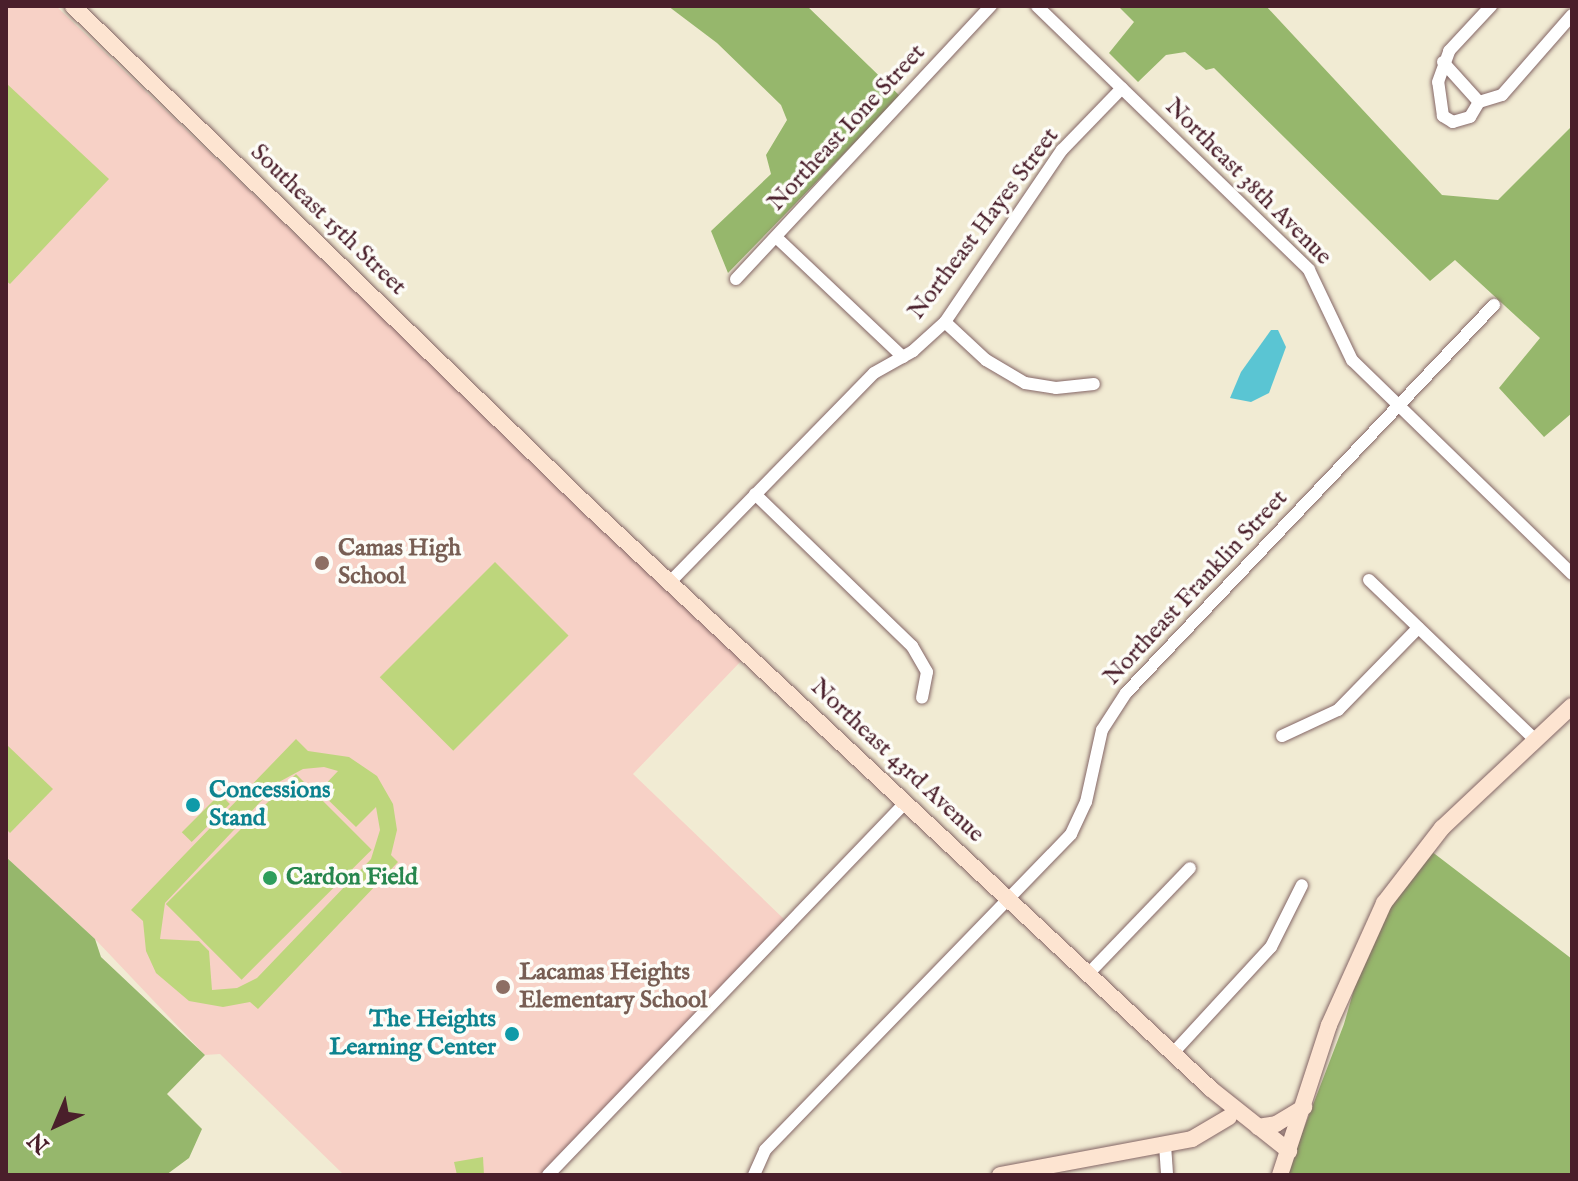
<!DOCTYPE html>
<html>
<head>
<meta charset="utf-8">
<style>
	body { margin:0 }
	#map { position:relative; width:1578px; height:1181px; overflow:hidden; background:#f1ebd3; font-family:"IM FELL English",serif }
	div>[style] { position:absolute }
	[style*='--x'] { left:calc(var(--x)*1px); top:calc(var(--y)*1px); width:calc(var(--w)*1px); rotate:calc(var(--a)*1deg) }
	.built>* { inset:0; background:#f7d1c6 }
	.green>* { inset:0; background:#bdd67c; transform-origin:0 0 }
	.forest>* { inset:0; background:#96b76c }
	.water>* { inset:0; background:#5ac5d3 }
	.roads { filter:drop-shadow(0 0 2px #846666) drop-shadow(0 0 2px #846666) }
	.street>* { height:12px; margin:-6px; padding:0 6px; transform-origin:6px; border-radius:6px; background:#fff }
	.secondary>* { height:16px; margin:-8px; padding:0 8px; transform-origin:8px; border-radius:8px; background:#fde4d1 }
	.dots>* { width:22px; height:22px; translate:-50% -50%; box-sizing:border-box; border:4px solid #fdfcf7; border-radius:50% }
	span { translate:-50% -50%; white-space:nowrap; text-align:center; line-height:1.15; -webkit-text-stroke:7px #fdfcf7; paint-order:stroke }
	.street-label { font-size:24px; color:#4a1f2b }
	.education-label { font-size:24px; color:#785e54; font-weight:700 }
	.left { translate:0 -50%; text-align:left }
	.culture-label { font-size:24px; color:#0d838f; font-weight:700 }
	.right { translate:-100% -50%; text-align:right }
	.leisure-label { font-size:24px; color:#27864d; font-weight:700 }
	.frame { position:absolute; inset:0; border:8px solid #4a1f2b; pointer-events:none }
	.north { position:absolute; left:16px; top:1085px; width:80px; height:80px; -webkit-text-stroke:6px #fdfcf7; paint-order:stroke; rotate:224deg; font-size:22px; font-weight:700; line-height:32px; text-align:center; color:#4a1f2b }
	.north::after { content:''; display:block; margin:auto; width:28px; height:36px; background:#4a1f2b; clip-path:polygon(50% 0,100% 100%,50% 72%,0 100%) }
</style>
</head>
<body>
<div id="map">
	<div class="built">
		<div style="clip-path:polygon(6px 6px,56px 6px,742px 660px,633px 774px,786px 921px,544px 1175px,344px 1175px,220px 1054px,205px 1055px,95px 939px,6px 857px)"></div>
	</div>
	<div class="green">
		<div style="clip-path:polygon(6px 83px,109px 179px,10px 284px,6px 281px)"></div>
		<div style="left:495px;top:562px;width:104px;height:163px;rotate:45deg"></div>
		<div style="clip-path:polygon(evenodd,296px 739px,308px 751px,349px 757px,377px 776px,393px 804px,397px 830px,391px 855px,398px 862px,258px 1009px,250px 1002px,223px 1007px,189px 1001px,156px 973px,146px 951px,143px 921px,131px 910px,296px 739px,324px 767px,338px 771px,319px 791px,356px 827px,376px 807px,380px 830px,371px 859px,257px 978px,237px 988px,212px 990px,209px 951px,199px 941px,160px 939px,165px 903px,279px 782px,303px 769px,324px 767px)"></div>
		<div style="clip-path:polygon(6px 744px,53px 789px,10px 833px,6px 829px)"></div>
		<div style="left:296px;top:774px;width:107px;height:184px;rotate:45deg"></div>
		<div style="left:220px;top:794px;width:14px;height:54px;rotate:45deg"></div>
		<div style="clip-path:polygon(483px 1157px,484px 1175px,457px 1175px,454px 1162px)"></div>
	</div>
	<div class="forest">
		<div style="clip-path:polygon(668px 6px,807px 6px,900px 96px,728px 273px,711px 231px,771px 174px,766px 155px,787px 120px,781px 105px,717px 43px)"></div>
		<div style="clip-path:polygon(1118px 6px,1266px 6px,1442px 195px,1498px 200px,1572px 126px,1572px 413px,1544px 437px,1499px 388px,1540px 338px,1455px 260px,1430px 281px,1214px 68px,1206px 70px,1185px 52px,1166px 55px,1138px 82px,1109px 53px,1134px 22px)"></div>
		<div style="clip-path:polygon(1431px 851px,1572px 959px,1572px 1175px,1286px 1175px,1344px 1024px,1363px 958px,1388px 904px)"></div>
		<div style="clip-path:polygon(6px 857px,95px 939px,101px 957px,205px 1055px,167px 1094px,202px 1129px,189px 1158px,166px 1175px,6px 1175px)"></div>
	</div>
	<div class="water">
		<div style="clip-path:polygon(1271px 330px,1278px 330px,1286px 347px,1269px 393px,1251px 402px,1230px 398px,1241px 372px)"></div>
	</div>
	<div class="roads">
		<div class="street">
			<div style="--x:1037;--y:6;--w:379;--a:44.1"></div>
			<div style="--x:1309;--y:270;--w:100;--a:64.5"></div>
			<div style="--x:1352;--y:360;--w:307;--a:44.2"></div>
			<div style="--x:1443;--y:62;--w:54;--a:48"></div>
			<div style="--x:1479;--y:102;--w:17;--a:121"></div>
			<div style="--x:1470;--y:117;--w:18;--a:164"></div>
			<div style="--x:1453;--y:122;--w:12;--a:-149"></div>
			<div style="--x:1443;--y:116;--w:34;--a:-98"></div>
			<div style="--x:1438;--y:82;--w:33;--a:-70"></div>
			<div style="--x:1449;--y:51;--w:62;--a:-47"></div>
			<div style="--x:1479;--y:102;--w:24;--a:-17"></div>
			<div style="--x:1502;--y:95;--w:106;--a:-48.8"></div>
			<div style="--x:776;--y:237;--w:175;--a:43.4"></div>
			<div style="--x:736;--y:279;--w:374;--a:-47"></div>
			<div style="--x:945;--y:322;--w:56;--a:42.8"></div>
			<div style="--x:986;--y:360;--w:45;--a:30.5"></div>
			<div style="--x:1025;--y:383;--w:31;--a:9"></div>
			<div style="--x:1056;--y:388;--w:38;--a:-6"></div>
			<div style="--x:755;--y:494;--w:219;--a:44.1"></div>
			<div style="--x:912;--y:646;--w:30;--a:60"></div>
			<div style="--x:927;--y:672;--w:26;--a:101"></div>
			<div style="--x:672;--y:580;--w:289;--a:-45.7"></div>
			<div style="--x:874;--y:373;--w:45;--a:-29.4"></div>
			<div style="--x:913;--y:351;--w:43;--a:-42.2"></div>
			<div style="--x:945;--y:322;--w:208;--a:-55.8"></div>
			<div style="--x:1062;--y:150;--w:86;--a:-45.9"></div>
			<div style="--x:1369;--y:580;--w:231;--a:43.9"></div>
			<div style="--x:1282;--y:736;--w:62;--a:-24.9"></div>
			<div style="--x:1338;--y:710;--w:115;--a:-45.7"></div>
			<div style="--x:1090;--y:972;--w:144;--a:-46.1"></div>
			<div style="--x:1174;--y:1052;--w:143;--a:-47.3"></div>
			<div style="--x:1271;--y:947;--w:69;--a:-63.4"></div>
			<div style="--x:1165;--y:1145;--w:30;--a:86"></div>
			<div style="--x:548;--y:1175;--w:516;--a:-46.18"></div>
			<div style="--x:754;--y:1175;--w:27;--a:-66"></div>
			<div style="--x:765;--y:1150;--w:440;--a:-45.9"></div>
			<div style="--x:1071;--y:834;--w:35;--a:-65"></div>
			<div style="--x:1086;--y:802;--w:74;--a:-77.5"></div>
			<div style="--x:1102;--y:730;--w:44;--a:-57"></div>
			<div style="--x:1126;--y:693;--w:535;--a:-46.52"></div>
		</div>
		<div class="secondary">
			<div style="--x:73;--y:6;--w:721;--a:44.16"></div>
			<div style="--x:590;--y:508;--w:850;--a:43.09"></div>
			<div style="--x:1211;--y:1089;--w:100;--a:38.5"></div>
			<div style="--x:1258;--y:1127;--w:18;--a:-9"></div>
			<div style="--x:1276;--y:1124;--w:33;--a:-31"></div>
			<div style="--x:1000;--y:1175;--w:195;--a:-10.6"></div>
			<div style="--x:1192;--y:1139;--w:43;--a:-30.7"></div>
			<div style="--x:1280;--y:1175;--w:158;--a:-71.9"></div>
			<div style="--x:1329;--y:1025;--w:134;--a:-65.7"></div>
			<div style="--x:1384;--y:903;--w:95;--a:-52.3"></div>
			<div style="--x:1442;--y:828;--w:178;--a:-43.2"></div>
		</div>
	</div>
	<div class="dots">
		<div style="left:322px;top:563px;background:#8d6e63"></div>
		<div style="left:193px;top:805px;background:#0f9aa8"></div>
		<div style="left:270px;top:878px;background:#2e9e5b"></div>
		<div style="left:503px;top:987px;background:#8d6e63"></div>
		<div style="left:512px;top:1034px;background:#0f9aa8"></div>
	</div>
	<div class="street-label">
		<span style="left:847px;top:128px;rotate:-47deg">Northeast Ione Street</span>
		<span style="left:1248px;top:182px;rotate:45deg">Northeast 38th Avenue</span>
		<span style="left:328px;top:220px;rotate:44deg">Southeast 15th Street</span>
		<span style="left:984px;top:224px;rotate:-53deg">Northeast Hayes Street</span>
		<span style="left:1196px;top:588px;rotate:-47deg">Northeast Franklin Street</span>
		<span style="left:897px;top:761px;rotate:43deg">Northeast 43rd Avenue</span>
	</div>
	<div class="education-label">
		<span class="left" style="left:338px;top:563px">Camas High<br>School</span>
		<span class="left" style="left:519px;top:987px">Lacamas Heights<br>Elementary School</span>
	</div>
	<div class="culture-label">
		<span class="left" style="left:209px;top:805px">Concessions<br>Stand</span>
		<span class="right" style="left:496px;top:1034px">The Heights<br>Learning Center</span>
	</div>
	<div class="leisure-label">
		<span class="left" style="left:286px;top:878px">Cardon Field</span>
	</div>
	<div class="frame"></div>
	<div class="north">N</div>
</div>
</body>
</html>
